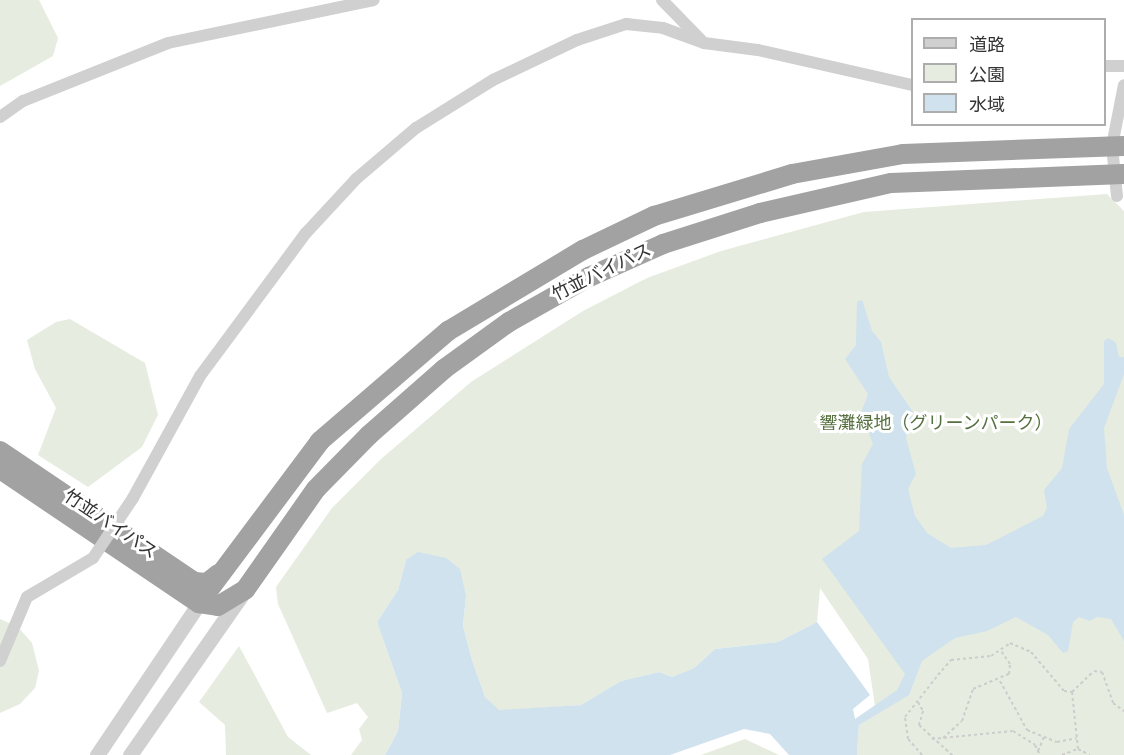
<!DOCTYPE html>
<html>
<head>
<meta charset="utf-8">
<style>
	body { margin:0 }
	#map { position:relative; width:1124px; height:755px; overflow:hidden; background:#fff; font-family:"Sofia Sans Condensed","Noto Sans JP",sans-serif }
	div>[style] { position:absolute }
	[style*='--x'] { left:calc(var(--x)*1px); top:calc(var(--y)*1px); width:calc(var(--w)*1px); rotate:calc(var(--a)*1deg) }
	.green>* { inset:0; background:#e6ecdf }
	.water>* { inset:0; background:#cfe2ee }
	.path>* { height:2px; margin-top:-1px; transform-origin:0; background:repeating-linear-gradient(90deg,#cdcdcd 0 3px,transparent 0 6px) }
	.minor>* { height:12px; margin:-6px; padding:0 6px; transform-origin:6px; border-radius:6px; background:#d0d0d0 }
	.tertiary>* { height:15px; margin:-7.5px; padding:0 7.5px; transform-origin:7.5px; border-radius:7.5px; background:#d0d0d0 }
	.trunk>* { height:20px; margin:-10px; padding:0 10px; transform-origin:10px; border-radius:10px; background:#a2a2a2 }
	.minor-bridge>* { height:12px; margin:-6px; padding:0 6px; transform-origin:6px; border-radius:6px; background:#d0d0d0 }
	span { translate:-50% -50%; white-space:nowrap; text-align:center; line-height:1.15; -webkit-text-stroke:6px #fff; paint-order:stroke }
	.street-label { font-size:18px; color:#333 }
	.park-label { font-size:18px; color:#56703f }
	.legend { position:absolute; left:911px; top:18px; width:195px; height:108px; box-sizing:border-box; background:#fff; border:2px solid #adadad; margin:0; padding:8px 10px; list-style:none; font-size:18px; color:#333 }
	.legend li { display:flex; align-items:center; gap:12px; height:30px }
	.legend b { width:30px; border:2px solid #adadad }
</style>
</head>
<body>
<div id="map">
	<div class="green">
		<div style="clip-path:polygon(0 0,39px 0,58px 38px,53px 56px,0 86px)"></div>
		<div style="clip-path:polygon(1107px 194px,1124px 211px,1124px 755px,857px 755px,859px 725px,876px 713px,868px 659px,820px 588px,817px 622px,778px 642px,715px 649px,694px 668px,672px 677px,659px 672px,621px 681px,581px 705px,499px 711px,485px 697px,472px 660px,463px 626px,466px 596px,406px 560px,398px 590px,377px 622px,402px 693px,398px 731px,385px 755px,351px 755px,362px 740px,359px 729px,368px 717px,357px 703px,327px 713px,278px 604px,276px 587px,332px 508px,381px 459px,471px 382px,583px 311px,647px 278px,721px 251px,864px 212px)"></div>
		<div style="clip-path:polygon(70px 319px,145px 363px,158px 415px,142px 447px,88px 487px,38px 455px,56px 408px,35px 369px,27px 340px,56px 322px)"></div>
		<div style="clip-path:polygon(0 619px,18px 627px,32px 643px,39px 671px,35px 688px,20px 704px,0 713px)"></div>
		<div style="clip-path:polygon(239px 646px,288px 737px,311px 755px,226px 755px,225px 725px,199px 702px)"></div>
		<div style="clip-path:polygon(745px 739px,779px 755px,701px 755px)"></div>
	</div>
	<div class="water">
		<div style="clip-path:polygon(862px 300px,872px 331px,881px 342px,889px 377px,913px 412px,906px 438px,916px 474px,908px 489px,915px 516px,927px 533px,951px 548px,986px 545px,1043px 516px,1047px 508px,1044px 490px,1062px 468px,1069px 429px,1104px 384px,1104px 341px,1109px 338px,1116px 343px,1119px 357px,1124px 357px,1124px 374px,1104px 428px,1107px 468px,1124px 515px,1124px 641px,1111px 619px,1097px 617px,1090px 621px,1079px 617px,1073px 622px,1068px 651px,1063px 653px,1048px 635px,1016px 617px,987px 631px,955px 638px,922px 661px,909px 695px,859px 725px,857px 755px,789px 755px,770px 734px,744px 729px,670px 755px,385px 755px,398px 731px,402px 693px,377px 622px,398px 590px,406px 560px,418px 552px,446px 558px,460px 569px,466px 596px,463px 626px,472px 660px,485px 697px,499px 710px,581px 705px,621px 681px,659px 672px,672px 677px,694px 668px,715px 649px,778px 642px,817px 622px,870px 695px,853px 709px,855px 719px,897px 690px,905px 674px,822px 559px,859px 531px,862px 464px,873px 444px,861px 413px,868px 394px,845px 359px,856px 345px,857px 302px)"></div>
	</div>
	<div class="path">
		<div style="--x:1000;--y:681;--w:56;--a:61.1"></div>
		<div style="--x:1027;--y:730;--w:32;--a:22"></div>
		<div style="--x:1057;--y:742;--w:20;--a:-11"></div>
		<div style="--x:1072;--y:692;--w:57;--a:84"></div>
		<div style="--x:918;--y:702;--w:10;--a:61"></div>
		<div style="--x:923;--y:711;--w:15;--a:106"></div>
		<div style="--x:919;--y:725;--w:45;--a:42.3"></div>
		<div style="--x:943;--y:738;--w:25;--a:-42"></div>
		<div style="--x:962;--y:721;--w:34;--a:-71"></div>
		<div style="--x:973;--y:689;--w:39;--a:-23"></div>
		<div style="--x:1009;--y:674;--w:10;--a:-84"></div>
		<div style="--x:1010;--y:664;--w:18;--a:-124"></div>
		<div style="--x:932;--y:739;--w:81;--a:-5.6"></div>
		<div style="--x:1013;--y:731;--w:26;--a:32"></div>
		<div style="--x:1035;--y:745;--w:11;--a:63"></div>
		<div style="--x:1038;--y:751;--w:15;--a:-67"></div>
		<div style="--x:922;--y:755;--w:21;--a:-131"></div>
		<div style="--x:908;--y:739;--w:22;--a:-98"></div>
		<div style="--x:905;--y:717;--w:53;--a:-51.8"></div>
		<div style="--x:938;--y:675;--w:20;--a:-49"></div>
		<div style="--x:951;--y:660;--w:40;--a:-5.7"></div>
		<div style="--x:991;--y:656;--w:23;--a:-34"></div>
		<div style="--x:1010;--y:643;--w:23;--a:23"></div>
		<div style="--x:1031;--y:652;--w:51;--a:49.8"></div>
		<div style="--x:1064;--y:691;--w:8;--a:7"></div>
		<div style="--x:1072;--y:692;--w:30;--a:-44"></div>
		<div style="--x:1094;--y:671;--w:8;--a:7"></div>
		<div style="--x:1102;--y:672;--w:33;--a:70"></div>
		<div style="--x:1113;--y:703;--w:14;--a:36"></div>
		<div style="--x:1062;--y:755;--w:17;--a:-21"></div>
		<div style="--x:1078;--y:749;--w:13;--a:27"></div>
	</div>
	<div class="minor">
		<div style="--x:662;--y:0;--w:56;--a:45.7"></div>
		<div style="--x:1104;--y:66;--w:20;--a:0"></div>
		<div style="--x:0;--y:117;--w:28;--a:-35"></div>
		<div style="--x:23;--y:101;--w:156;--a:-21.8"></div>
		<div style="--x:168;--y:43;--w:210;--a:-11.8"></div>
		<div style="--x:1117;--y:196;--w:50;--a:-95.7"></div>
		<div style="--x:1112;--y:146;--w:62;--a:-78.9"></div>
		<div style="--x:133;--y:498;--w:139;--a:-61.2"></div>
		<div style="--x:200;--y:376;--w:178;--a:-53.5"></div>
		<div style="--x:306;--y:233;--w:74;--a:-47.2"></div>
		<div style="--x:356;--y:179;--w:79;--a:-40.4"></div>
		<div style="--x:416;--y:128;--w:91;--a:-31.9"></div>
		<div style="--x:493;--y:80;--w:93;--a:-25.5"></div>
		<div style="--x:577;--y:40;--w:52;--a:-18.1"></div>
		<div style="--x:626;--y:24;--w:37;--a:6"></div>
		<div style="--x:663;--y:28;--w:44;--a:20.1"></div>
		<div style="--x:704;--y:43;--w:54;--a:7.4"></div>
		<div style="--x:758;--y:50;--w:158;--a:12.8"></div>
		<div style="--x:0;--y:661;--w:69;--a:-67.1"></div>
		<div style="--x:27;--y:597;--w:77;--a:-30.6"></div>
	</div>
	<div class="tertiary">
		<div style="--x:97;--y:755;--w:183;--a:-56.1"></div>
		<div style="--x:130;--y:755;--w:201;--a:-55.1"></div>
	</div>
	<div class="trunk">
		<div style="--x:0;--y:451;--w:234;--a:34"></div>
		<div style="--x:194;--y:582;--w:13;--a:4"></div>
		<div style="--x:207;--y:583;--w:14;--a:-39"></div>
		<div style="--x:0;--y:469;--w:240;--a:34"></div>
		<div style="--x:199;--y:603;--w:19;--a:9"></div>
		<div style="--x:218;--y:606;--w:31;--a:-31"></div>
		<div style="--x:245;--y:590;--w:123;--a:-54.9"></div>
		<div style="--x:316;--y:489;--w:76;--a:-45.5"></div>
		<div style="--x:369;--y:435;--w:100;--a:-41.3"></div>
		<div style="--x:444;--y:369;--w:80;--a:-35.9"></div>
		<div style="--x:509;--y:322;--w:92;--a:-29.4"></div>
		<div style="--x:589;--y:277;--w:81;--a:-24"></div>
		<div style="--x:663;--y:244;--w:102;--a:-17.7"></div>
		<div style="--x:760;--y:213;--w:134;--a:-12.9"></div>
		<div style="--x:891;--y:183;--w:233;--a:-2.2"></div>
		<div style="--x:199;--y:603;--w:202;--a:-53.2"></div>
		<div style="--x:320;--y:441;--w:169;--a:-40.7"></div>
		<div style="--x:448;--y:331;--w:157;--a:-31"></div>
		<div style="--x:583;--y:250;--w:79;--a:-25.6"></div>
		<div style="--x:654;--y:216;--w:144;--a:-16.9"></div>
		<div style="--x:792;--y:174;--w:113;--a:-10.2"></div>
		<div style="--x:903;--y:154;--w:221;--a:-2.1"></div>
	</div>
	<div class="minor-bridge">
		<div style="--x:93;--y:558;--w:72;--a:-56.3"></div>
	</div>
	<div class="street-label">
		<span style="left:602px;top:273px;rotate:-26deg">竹並バイパス</span>
		<span style="left:110px;top:525px;rotate:34deg">竹並バイパス</span>
	</div>
	<div class="park-label">
		<span style="left:936px;top:424px">響灘緑地（グリーンパーク）</span>
	</div>
	<ul class="legend">
	<li><b style="height:8px;background:#d0d0d0"></b>道路</li>
	<li><b style="height:16px;background:#e6ecdf"></b>公園</li>
	<li><b style="height:16px;background:#cfe2ee"></b>水域</li>
	</ul>
</div>
</body>
</html>
